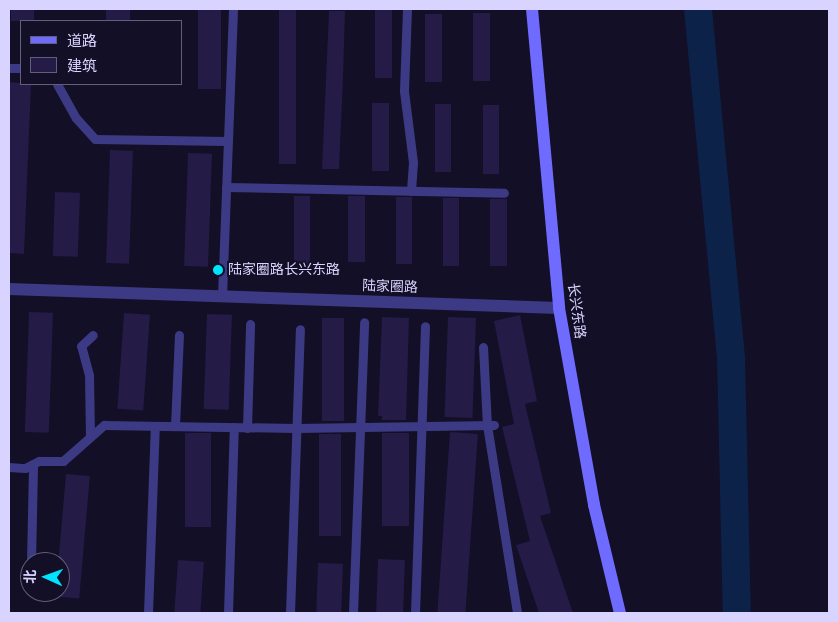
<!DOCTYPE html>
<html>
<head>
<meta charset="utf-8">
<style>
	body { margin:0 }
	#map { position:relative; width:838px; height:622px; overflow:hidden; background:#130f26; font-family:Signika,"Noto Sans SC",sans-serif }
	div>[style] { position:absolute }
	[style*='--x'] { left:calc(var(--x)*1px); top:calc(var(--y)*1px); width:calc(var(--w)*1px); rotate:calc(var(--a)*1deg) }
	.river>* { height:28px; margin:-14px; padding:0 14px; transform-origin:14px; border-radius:14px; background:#0c2248 }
	.building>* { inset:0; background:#241b47; transform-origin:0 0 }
	.service>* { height:9px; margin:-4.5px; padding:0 4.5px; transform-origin:4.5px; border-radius:4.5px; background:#3d3a85 }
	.minor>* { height:12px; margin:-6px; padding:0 6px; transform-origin:6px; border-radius:6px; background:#3d3a85 }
	.secondary>* { height:12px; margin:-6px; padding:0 6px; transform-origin:6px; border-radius:6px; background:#6f6bff }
	.dots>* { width:14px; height:14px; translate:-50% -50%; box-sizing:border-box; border:2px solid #130f26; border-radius:50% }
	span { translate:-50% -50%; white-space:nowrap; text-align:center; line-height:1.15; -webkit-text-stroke:4px #130f26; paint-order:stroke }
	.poi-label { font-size:14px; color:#d9d4ff }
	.left { translate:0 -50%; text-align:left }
	.street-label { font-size:14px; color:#d9d4ff }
	.frame { position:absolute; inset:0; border:10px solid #d9d4ff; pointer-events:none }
	.legend { position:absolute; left:20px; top:20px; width:162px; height:65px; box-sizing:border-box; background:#130f26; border:1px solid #625e7d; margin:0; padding:6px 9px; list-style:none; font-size:15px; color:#d9d4ff }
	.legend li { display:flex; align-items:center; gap:10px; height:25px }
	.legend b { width:25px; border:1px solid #625e7d }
	.north { position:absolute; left:20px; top:552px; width:50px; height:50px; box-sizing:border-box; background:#130f26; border:1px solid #625e7d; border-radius:50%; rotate:272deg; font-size:14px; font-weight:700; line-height:20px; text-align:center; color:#d9d4ff }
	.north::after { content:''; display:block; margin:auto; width:18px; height:22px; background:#00e5ff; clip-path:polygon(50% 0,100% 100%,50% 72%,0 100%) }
</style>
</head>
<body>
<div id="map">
	<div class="river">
		<div style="--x:698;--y:9;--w:351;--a:84.6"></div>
		<div style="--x:731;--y:358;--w:255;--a:88.7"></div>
	</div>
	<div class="building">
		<div style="left:11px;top:9px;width:23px;height:12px"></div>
		<div style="left:106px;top:9px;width:24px;height:12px"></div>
		<div style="left:198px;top:9px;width:23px;height:80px"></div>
		<div style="left:279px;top:9px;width:17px;height:155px"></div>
		<div style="left:375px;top:10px;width:17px;height:68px"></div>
		<div style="clip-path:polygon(329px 11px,345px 11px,343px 78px,339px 169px,322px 169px)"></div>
		<div style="left:473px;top:13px;width:17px;height:68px"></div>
		<div style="left:425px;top:14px;width:17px;height:68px"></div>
		<div style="clip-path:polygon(9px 82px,31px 84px,24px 254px,9px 253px)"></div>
		<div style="left:372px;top:103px;width:17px;height:68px"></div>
		<div style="left:435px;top:104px;width:16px;height:68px"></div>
		<div style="left:483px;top:105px;width:16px;height:69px"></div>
		<div style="left:110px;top:150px;width:23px;height:113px;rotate:2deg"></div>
		<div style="left:188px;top:153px;width:24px;height:113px;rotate:2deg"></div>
		<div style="left:55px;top:192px;width:25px;height:64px;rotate:2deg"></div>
		<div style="left:294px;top:196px;width:16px;height:68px"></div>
		<div style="left:348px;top:196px;width:17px;height:66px"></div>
		<div style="left:396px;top:197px;width:16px;height:67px"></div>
		<div style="left:443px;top:198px;width:16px;height:68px"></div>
		<div style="left:490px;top:199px;width:17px;height:67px"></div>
		<div style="left:29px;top:312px;width:24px;height:120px;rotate:2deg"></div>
		<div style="left:124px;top:313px;width:26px;height:96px;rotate:4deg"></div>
		<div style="left:207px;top:314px;width:25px;height:95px;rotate:2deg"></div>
		<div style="clip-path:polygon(520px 315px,537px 401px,525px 404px,551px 513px,540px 516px,573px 613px,539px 613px,516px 545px,530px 541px,502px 427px,514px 424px,494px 321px)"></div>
		<div style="clip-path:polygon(382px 317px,409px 318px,406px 420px,382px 420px,382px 416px,378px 416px)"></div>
		<div style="left:448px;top:317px;width:28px;height:100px;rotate:2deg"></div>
		<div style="left:322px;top:318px;width:22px;height:103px"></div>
		<div style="left:450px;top:432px;width:28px;height:181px;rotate:4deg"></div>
		<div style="left:185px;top:433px;width:26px;height:94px"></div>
		<div style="left:382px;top:433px;width:27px;height:93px"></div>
		<div style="left:319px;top:434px;width:22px;height:102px"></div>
		<div style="left:66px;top:474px;width:24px;height:123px;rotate:5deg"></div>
		<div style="left:378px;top:559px;width:27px;height:54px;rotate:2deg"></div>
		<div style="left:178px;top:560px;width:26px;height:53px;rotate:4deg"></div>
		<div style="left:318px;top:563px;width:25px;height:50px;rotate:2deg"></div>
	</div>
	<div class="service">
		<div style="--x:407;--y:9;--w:82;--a:92.1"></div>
		<div style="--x:404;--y:91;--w:72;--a:82.8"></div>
		<div style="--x:413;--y:162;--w:29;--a:94"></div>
		<div style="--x:9;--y:68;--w:12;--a:0"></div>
		<div style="--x:57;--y:84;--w:39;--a:61"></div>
		<div style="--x:76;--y:118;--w:28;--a:48"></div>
		<div style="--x:95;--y:139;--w:132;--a:0.9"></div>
		<div style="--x:226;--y:187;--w:278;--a:1.2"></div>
		<div style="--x:222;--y:296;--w:287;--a:-87.8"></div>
		<div style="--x:483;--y:347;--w:78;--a:87.1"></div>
		<div style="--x:487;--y:425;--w:190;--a:80.9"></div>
		<div style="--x:175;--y:426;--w:91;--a:-87.5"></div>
		<div style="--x:247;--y:428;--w:104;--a:-88.3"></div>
		<div style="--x:90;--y:437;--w:62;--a:-90.9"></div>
		<div style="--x:89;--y:375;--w:30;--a:-105"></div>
		<div style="--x:81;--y:346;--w:16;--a:-43"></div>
		<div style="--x:9;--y:467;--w:16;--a:4"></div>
		<div style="--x:25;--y:468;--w:16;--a:-27"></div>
		<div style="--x:39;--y:461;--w:24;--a:0"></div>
		<div style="--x:63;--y:461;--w:55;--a:-41.3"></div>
		<div style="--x:104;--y:425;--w:192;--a:0.9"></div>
		<div style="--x:296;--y:428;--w:198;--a:-0.9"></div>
		<div style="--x:31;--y:562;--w:98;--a:-88.8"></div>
		<div style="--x:148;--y:613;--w:187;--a:-87.9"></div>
		<div style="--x:228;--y:613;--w:186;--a:-88.2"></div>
		<div style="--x:290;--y:613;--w:284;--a:-88"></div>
		<div style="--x:353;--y:613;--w:291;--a:-87.8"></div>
		<div style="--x:415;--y:613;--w:287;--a:-88"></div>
	</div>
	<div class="minor">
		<div style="--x:9;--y:289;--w:550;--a:1.98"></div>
	</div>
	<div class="secondary">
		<div style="--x:532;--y:9;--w:300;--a:84.8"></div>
		<div style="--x:559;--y:308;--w:200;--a:79.9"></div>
		<div style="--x:594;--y:505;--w:111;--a:76.5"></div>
	</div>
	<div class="dots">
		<div style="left:218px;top:270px;background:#00e5ff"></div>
	</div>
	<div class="poi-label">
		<span class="left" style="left:228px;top:270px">陆家圈路长兴东路</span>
	</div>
	<div class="street-label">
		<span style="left:390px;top:287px;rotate:2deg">陆家圈路</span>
		<span style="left:576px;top:311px;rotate:82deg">长兴东路</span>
	</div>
	<div class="frame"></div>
	<ul class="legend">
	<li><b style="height:6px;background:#6f6bff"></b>道路</li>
	<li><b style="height:14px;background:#241b47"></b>建筑</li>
	</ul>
	<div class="north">北</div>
</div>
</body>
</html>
